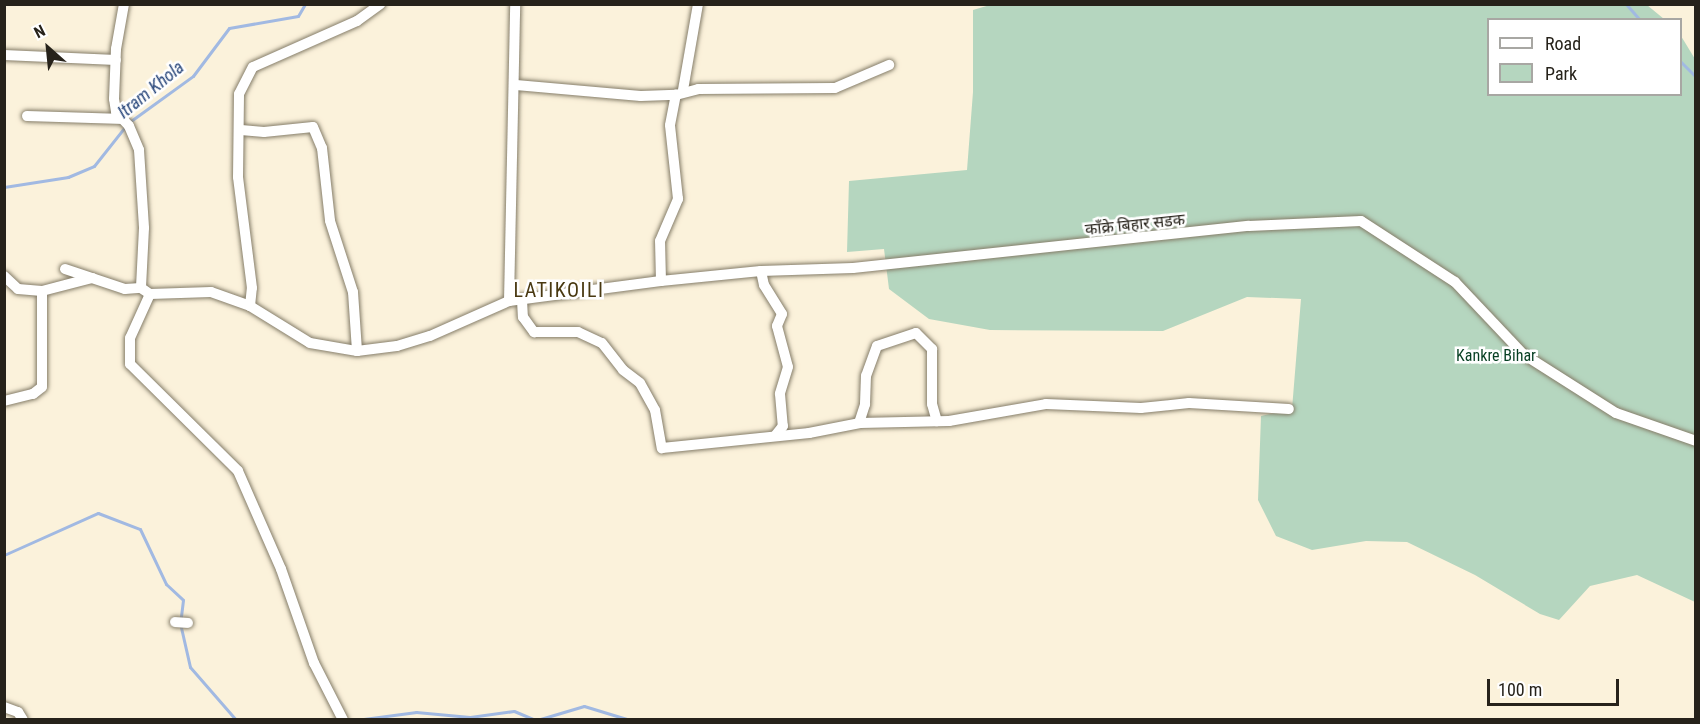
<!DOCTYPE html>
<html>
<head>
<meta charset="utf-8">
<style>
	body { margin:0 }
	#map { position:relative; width:1700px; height:724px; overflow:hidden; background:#fbf2db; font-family:"Roboto Condensed","Noto Sans Devanagari",sans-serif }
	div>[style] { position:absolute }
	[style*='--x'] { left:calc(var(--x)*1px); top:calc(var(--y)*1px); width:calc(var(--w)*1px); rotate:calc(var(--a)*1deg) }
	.green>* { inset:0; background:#b5d6bf }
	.stream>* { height:3px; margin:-1.5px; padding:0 1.5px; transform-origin:1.5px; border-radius:1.5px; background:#a1b9e2 }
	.roads { filter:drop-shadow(0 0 2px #857d69) drop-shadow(0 0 2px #857d69) }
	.minor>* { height:10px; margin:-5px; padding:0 5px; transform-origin:5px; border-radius:5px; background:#fff }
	span { translate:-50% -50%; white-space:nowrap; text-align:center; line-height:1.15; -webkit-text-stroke:5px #fff; paint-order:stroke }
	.street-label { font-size:16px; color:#26221a }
	.park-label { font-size:16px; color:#063f22 }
	.water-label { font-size:18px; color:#28467a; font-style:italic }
	.quarter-label { font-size:20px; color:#493911; letter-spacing:1.5px }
	.frame { position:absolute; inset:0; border:6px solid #26221a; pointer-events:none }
	.legend { position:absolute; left:1487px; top:18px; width:195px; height:78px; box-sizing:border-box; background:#fff; border:2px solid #a8a7a3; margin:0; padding:8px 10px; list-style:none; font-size:18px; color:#26221a }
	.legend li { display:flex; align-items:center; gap:12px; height:30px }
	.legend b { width:30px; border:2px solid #a8a7a3 }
	.north { position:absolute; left:18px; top:18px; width:60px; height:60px; -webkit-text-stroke:4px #fff; paint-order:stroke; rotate:333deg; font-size:16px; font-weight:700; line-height:24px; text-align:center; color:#26221a }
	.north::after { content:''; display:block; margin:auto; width:21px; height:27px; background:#26221a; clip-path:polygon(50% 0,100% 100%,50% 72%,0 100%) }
	.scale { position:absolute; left:1487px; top:679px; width:132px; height:27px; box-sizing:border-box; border:3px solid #26221a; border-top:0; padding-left:8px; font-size:18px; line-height:21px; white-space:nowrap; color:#26221a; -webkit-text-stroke:4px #fff; paint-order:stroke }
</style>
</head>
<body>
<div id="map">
	<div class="green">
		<div style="clip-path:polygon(990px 5px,1647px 5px,1664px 19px,1488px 20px,1488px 94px,1680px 94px,1681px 36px,1695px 59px,1695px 602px,1637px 575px,1590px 586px,1559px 620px,1540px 614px,1475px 575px,1407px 542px,1366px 541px,1312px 550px,1276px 536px,1258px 500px,1261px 416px,1292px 409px,1301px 299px,1247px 297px,1163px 331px,990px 330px,929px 319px,889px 289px,884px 249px,847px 252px,849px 181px,967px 170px,973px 92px,973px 10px)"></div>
	</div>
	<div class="stream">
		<div style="--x:1626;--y:4;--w:21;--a:49"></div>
		<div style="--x:1680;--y:61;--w:23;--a:45"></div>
		<div style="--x:4;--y:187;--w:65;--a:-8.9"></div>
		<div style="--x:68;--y:177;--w:28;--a:-23"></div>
		<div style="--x:94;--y:166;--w:55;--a:-51.7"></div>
		<div style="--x:128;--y:123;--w:80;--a:-35.9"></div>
		<div style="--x:193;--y:76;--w:60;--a:-53.1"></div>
		<div style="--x:229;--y:28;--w:70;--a:-9.9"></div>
		<div style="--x:298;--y:16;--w:14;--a:-60"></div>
		<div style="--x:4;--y:555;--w:103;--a:-24.1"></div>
		<div style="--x:98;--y:513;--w:45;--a:20.9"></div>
		<div style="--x:140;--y:529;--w:61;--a:64.7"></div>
		<div style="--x:166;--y:584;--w:23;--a:43"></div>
		<div style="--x:183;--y:600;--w:23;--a:97"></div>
		<div style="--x:180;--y:623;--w:45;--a:77.2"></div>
		<div style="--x:190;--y:667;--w:70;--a:49"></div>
		<div style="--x:356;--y:720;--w:61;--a:-7.6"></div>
		<div style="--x:416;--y:712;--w:54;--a:5.3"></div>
		<div style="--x:470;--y:717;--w:44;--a:-7.8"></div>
		<div style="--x:514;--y:711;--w:23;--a:23"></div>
		<div style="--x:537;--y:720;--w:49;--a:-16.6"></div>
		<div style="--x:584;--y:706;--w:48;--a:16.9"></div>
		<div style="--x:647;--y:720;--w:14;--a:0"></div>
	</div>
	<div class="roads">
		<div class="minor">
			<div style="--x:124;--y:4;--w:46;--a:100.1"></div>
			<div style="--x:116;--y:49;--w:50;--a:92.3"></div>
			<div style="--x:114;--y:99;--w:13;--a:81"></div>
			<div style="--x:116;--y:112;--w:19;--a:47"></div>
			<div style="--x:129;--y:126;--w:26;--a:67"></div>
			<div style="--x:139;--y:150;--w:78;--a:86.3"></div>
			<div style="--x:144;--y:228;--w:60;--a:92.9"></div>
			<div style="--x:4;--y:55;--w:112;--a:2.6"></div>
			<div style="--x:516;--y:85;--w:125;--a:5"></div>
			<div style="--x:641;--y:96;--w:35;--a:-2"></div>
			<div style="--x:676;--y:95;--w:23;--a:-15"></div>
			<div style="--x:698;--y:89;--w:137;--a:-0.4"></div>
			<div style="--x:835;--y:88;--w:59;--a:-23.1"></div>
			<div style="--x:683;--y:90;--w:87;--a:-80.1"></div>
			<div style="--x:27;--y:116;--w:97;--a:1.8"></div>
			<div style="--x:241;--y:130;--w:23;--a:5"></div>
			<div style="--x:264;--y:132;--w:49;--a:-5.8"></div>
			<div style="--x:313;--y:127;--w:23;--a:67"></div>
			<div style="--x:322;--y:148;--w:73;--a:83.7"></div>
			<div style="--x:330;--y:221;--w:75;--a:72.1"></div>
			<div style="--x:353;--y:292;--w:59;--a:86.1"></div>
			<div style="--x:65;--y:269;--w:63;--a:18.4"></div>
			<div style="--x:125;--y:289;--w:16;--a:-4"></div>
			<div style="--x:141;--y:288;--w:11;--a:34"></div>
			<div style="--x:150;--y:294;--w:61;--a:-1.9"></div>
			<div style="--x:211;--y:292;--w:41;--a:19.7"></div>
			<div style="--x:250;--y:306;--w:70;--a:31.7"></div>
			<div style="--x:310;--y:343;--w:48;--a:9.7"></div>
			<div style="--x:357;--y:351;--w:40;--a:-7.1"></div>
			<div style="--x:397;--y:346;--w:34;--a:-17"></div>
			<div style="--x:430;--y:336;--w:86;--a:-23.9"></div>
			<div style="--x:509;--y:301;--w:153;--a:-7.5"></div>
			<div style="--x:661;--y:281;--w:100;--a:-5.7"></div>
			<div style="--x:761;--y:271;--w:92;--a:-1.9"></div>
			<div style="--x:853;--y:268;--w:398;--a:-6.1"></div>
			<div style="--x:1249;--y:226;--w:112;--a:-2.6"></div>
			<div style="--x:1361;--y:221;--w:112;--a:33"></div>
			<div style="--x:1455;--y:282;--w:99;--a:46.6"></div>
			<div style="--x:1523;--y:354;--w:110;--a:32.4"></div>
			<div style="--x:1616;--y:413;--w:85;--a:19.3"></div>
			<div style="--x:761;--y:271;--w:14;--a:78"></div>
			<div style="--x:764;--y:285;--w:34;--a:58"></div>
			<div style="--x:782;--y:314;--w:13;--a:113"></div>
			<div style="--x:777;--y:326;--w:42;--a:75"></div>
			<div style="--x:788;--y:367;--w:28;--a:107"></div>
			<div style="--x:780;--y:394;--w:32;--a:85"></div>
			<div style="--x:783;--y:426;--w:13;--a:129"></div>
			<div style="--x:4;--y:276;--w:19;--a:43"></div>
			<div style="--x:18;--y:289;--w:24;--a:5"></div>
			<div style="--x:42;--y:291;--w:52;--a:-14.6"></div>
			<div style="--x:661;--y:281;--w:40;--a:-91.4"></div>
			<div style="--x:660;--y:241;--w:46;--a:-66.8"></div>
			<div style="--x:678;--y:199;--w:74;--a:-96.2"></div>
			<div style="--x:670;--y:125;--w:31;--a:-79"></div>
			<div style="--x:150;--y:294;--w:48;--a:114.4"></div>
			<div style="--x:130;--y:338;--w:26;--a:90"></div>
			<div style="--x:130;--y:364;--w:152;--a:44.7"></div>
			<div style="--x:238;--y:471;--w:107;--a:66.3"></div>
			<div style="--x:281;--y:569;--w:100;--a:70.7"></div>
			<div style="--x:314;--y:663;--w:64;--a:63"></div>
			<div style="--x:522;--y:300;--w:17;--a:87"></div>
			<div style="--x:523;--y:317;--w:19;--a:54"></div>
			<div style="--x:534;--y:332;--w:44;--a:0"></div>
			<div style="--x:578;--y:332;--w:26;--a:25"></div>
			<div style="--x:602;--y:343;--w:34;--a:52"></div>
			<div style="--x:623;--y:370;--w:21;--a:37"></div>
			<div style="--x:640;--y:383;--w:31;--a:61"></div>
			<div style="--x:655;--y:410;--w:39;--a:80"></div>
			<div style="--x:662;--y:448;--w:148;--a:-5.8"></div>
			<div style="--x:809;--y:433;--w:52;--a:-11.1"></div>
			<div style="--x:860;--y:423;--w:89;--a:-1.3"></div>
			<div style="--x:949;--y:421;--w:98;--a:-9.9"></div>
			<div style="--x:1046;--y:404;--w:95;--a:2.4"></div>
			<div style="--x:1141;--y:408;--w:48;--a:-5.9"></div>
			<div style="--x:1189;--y:403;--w:100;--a:3.4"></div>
			<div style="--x:509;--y:301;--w:297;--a:-88.8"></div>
			<div style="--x:250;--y:306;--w:18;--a:-84"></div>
			<div style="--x:252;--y:288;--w:112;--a:-97.2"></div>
			<div style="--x:238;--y:177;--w:83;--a:-89.3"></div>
			<div style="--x:239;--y:94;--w:30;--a:-63"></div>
			<div style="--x:253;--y:67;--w:114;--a:-23.9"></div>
			<div style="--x:357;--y:21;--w:29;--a:-36"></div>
			<div style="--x:4;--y:401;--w:30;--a:-14"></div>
			<div style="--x:33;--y:394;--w:11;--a:-38"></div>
			<div style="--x:42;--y:387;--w:96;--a:-90"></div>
			<div style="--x:859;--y:423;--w:20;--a:-72"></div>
			<div style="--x:865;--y:404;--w:28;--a:-88"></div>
			<div style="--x:866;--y:376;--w:32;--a:-70"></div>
			<div style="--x:877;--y:346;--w:41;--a:-18.4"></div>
			<div style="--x:916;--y:333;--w:23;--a:45"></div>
			<div style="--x:932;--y:349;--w:55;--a:90"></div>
			<div style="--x:932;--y:404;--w:18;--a:74"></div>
			<div style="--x:175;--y:622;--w:13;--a:4"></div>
			<div style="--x:4;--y:707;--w:15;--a:20"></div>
			<div style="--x:18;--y:712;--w:9;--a:58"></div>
		</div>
	</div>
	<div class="street-label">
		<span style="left:1135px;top:225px;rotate:-6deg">काँक्रे बिहार सडक</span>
	</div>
	<div class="park-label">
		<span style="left:1496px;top:356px">Kankre Bihar</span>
	</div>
	<div class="water-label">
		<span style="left:151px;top:90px;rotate:-39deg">Itram Khola</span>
	</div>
	<div class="quarter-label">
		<span style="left:559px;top:290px">LATIKOILI</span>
	</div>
	<div class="frame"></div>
	<ul class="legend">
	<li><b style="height:8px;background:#fff"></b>Road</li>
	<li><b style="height:16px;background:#b5d6bf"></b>Park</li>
	</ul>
	<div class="north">N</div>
	<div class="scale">100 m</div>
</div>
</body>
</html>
